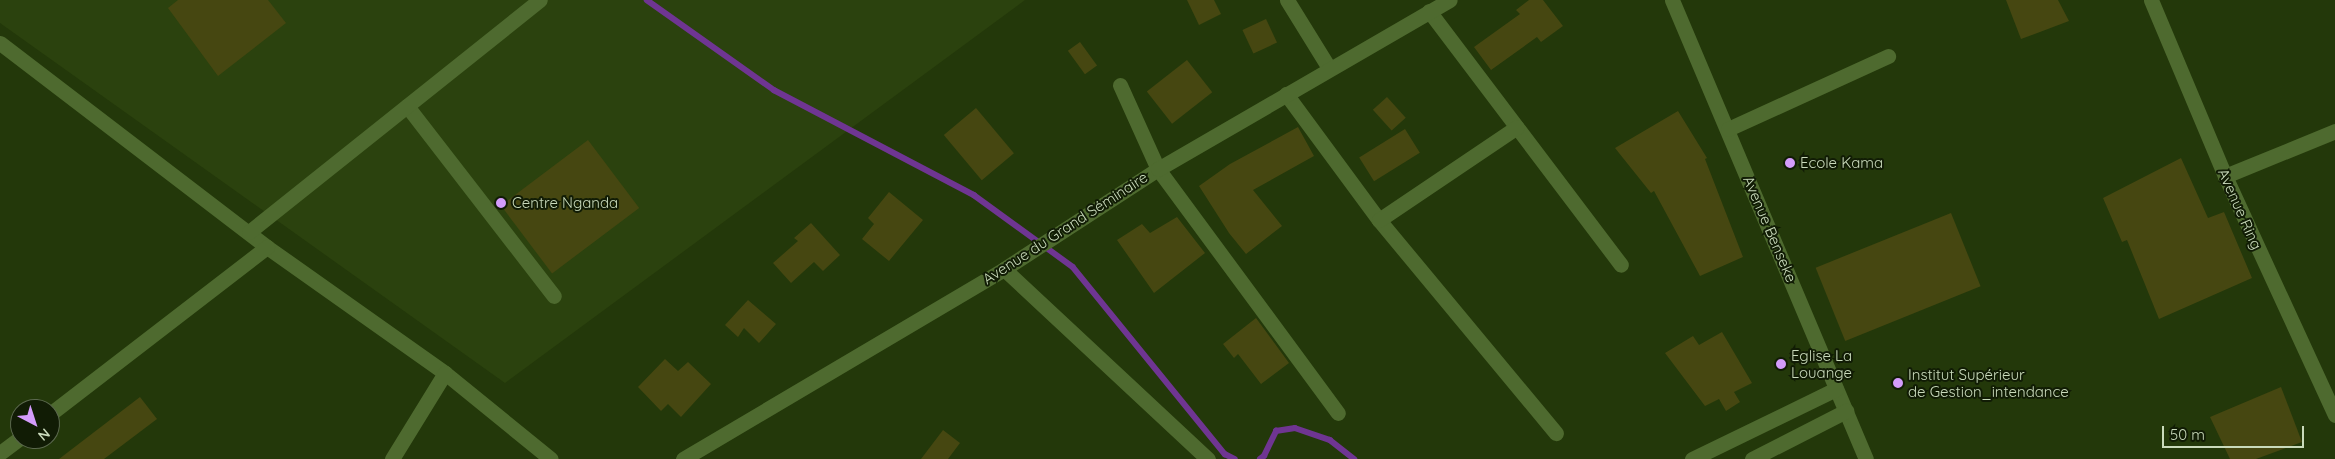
<!DOCTYPE html>
<html>
<head>
<meta charset="utf-8">
<style>
	body { margin:0 }
	#map { position:relative; width:2335px; height:459px; overflow:hidden; background:#23380a; font-family:Quicksand,sans-serif }
	div>[style] { position:absolute }
	[style*='--x'] { left:calc(var(--x)*1px); top:calc(var(--y)*1px); width:calc(var(--w)*1px); rotate:calc(var(--a)*1deg) }
	.built>* { inset:0; background:#2b420e }
	.stream>* { height:5.5px; margin:-2.75px; padding:0 2.75px; transform-origin:2.75px; border-radius:2.75px; background:#6f3592 }
	.building>* { inset:0; background:#464711; transform-origin:0 0 }
	.minor>* { height:15px; margin:-7.5px; padding:0 7.5px; transform-origin:7.5px; border-radius:7.5px; background:#4e6a2f }
	.dots>* { width:14px; height:14px; translate:-50% -50%; box-sizing:border-box; border:2px solid #111c05; border-radius:50% }
	span { translate:-50% -50%; white-space:nowrap; text-align:center; line-height:1.15; -webkit-text-stroke:4px #111c05; paint-order:stroke }
	.poi-label { font-size:15px; color:#c9dabb }
	.left { translate:0 -50%; text-align:left }
	.street-label { font-size:15px; color:#c9dabb }
	.north { position:absolute; left:10px; top:399px; width:50px; height:50px; box-sizing:border-box; background:#111c05; border:1px solid #5b684e; border-radius:50%; rotate:140deg; font-size:14px; font-weight:700; line-height:20px; text-align:center; color:#c9dabb }
	.north::after { content:''; display:block; margin:auto; width:18px; height:22px; background:#d49cfb; clip-path:polygon(50% 0,100% 100%,50% 72%,0 100%) }
	.scale { position:absolute; left:2162px; top:426px; width:142px; height:22px; box-sizing:border-box; border:2px solid #c9dabb; border-top:0; padding-left:6px; font-size:15px; line-height:18px; white-space:nowrap; color:#c9dabb; -webkit-text-stroke:4px #111c05; paint-order:stroke }
</style>
</head>
<body>
<div id="map">
	<div class="built">
		<div style="clip-path:polygon(0 0,1025px 0,505px 383px,0 23px)"></div>
	</div>
	<div class="stream">
		<div style="--x:647;--y:0;--w:156;--a:35.3"></div>
		<div style="--x:774;--y:90;--w:226;--a:27.7"></div>
		<div style="--x:974;--y:195;--w:122;--a:36"></div>
		<div style="--x:1073;--y:267;--w:241;--a:50.9"></div>
		<div style="--x:1225;--y:454;--w:11;--a:27"></div>
		<div style="--x:1260;--y:459;--w:5;--a:-37"></div>
		<div style="--x:1264;--y:456;--w:28;--a:-64"></div>
		<div style="--x:1276;--y:431;--w:19;--a:-9"></div>
		<div style="--x:1295;--y:428;--w:37;--a:19"></div>
		<div style="--x:1330;--y:440;--w:31;--a:38"></div>
	</div>
	<div class="building">
		<div style="clip-path:polygon(178px 0,268px 0,286px 23px,218px 76px,168px 8px)"></div>
		<div style="clip-path:polygon(1187px 0,1214px 0,1221px 14px,1199px 25px)"></div>
		<div style="clip-path:polygon(1529px 0,1543px 0,1563px 26px,1541px 42px,1537px 37px,1491px 70px,1474px 47px,1520px 14px,1516px 10px)"></div>
		<div style="clip-path:polygon(2006px 0,2058px 0,2069px 21px,2021px 39px)"></div>
		<div style="left:1266px;top:19px;width:26px;height:26px;rotate:65deg"></div>
		<div style="left:1080px;top:42px;width:29px;height:15px;rotate:54deg"></div>
		<div style="left:1187px;top:60px;width:41px;height:51px;rotate:52deg"></div>
		<div style="left:1387px;top:97px;width:28px;height:19px;rotate:48deg"></div>
		<div style="left:976px;top:108px;width:59px;height:42px;rotate:50deg"></div>
		<div style="clip-path:polygon(1678px 111px,1707px 158px,1705px 159px,1743px 257px,1700px 276px,1654px 191px,1651px 193px,1615px 148px)"></div>
		<div style="clip-path:polygon(1298px 127px,1314px 156px,1253px 190px,1282px 226px,1246px 254px,1229px 233px,1199px 186px,1230px 164px)"></div>
		<div style="left:1405px;top:129px;width:28px;height:54px;rotate:58deg"></div>
		<div style="left:588px;top:140px;width:85px;height:109px;rotate:53deg"></div>
		<div style="clip-path:polygon(2181px 158px,2208px 218px,2224px 212px,2252px 278px,2159px 319px,2127px 240px,2122px 242px,2103px 198px)"></div>
		<div style="clip-path:polygon(889px 192px,923px 220px,889px 261px,862px 239px,874px 224px,868px 218px)"></div>
		<div style="left:1951px;top:213px;width:79px;height:146px;rotate:68deg"></div>
		<div style="clip-path:polygon(1177px 217px,1205px 253px,1154px 293px,1117px 240px,1142px 224px,1150px 233px)"></div>
		<div style="clip-path:polygon(811px 223px,840px 255px,823px 271px,814px 262px,791px 283px,773px 263px,798px 241px,794px 238px)"></div>
		<div style="clip-path:polygon(748px 300px,776px 324px,759px 343px,744px 328px,738px 337px,725px 325px)"></div>
		<div style="clip-path:polygon(1256px 318px,1289px 363px,1261px 384px,1238px 354px,1234px 358px,1223px 344px)"></div>
		<div style="clip-path:polygon(1722px 332px,1752px 383px,1734px 392px,1740px 402px,1726px 411px,1719px 399px,1705px 406px,1665px 353px,1693px 336px,1699px 345px)"></div>
		<div style="clip-path:polygon(665px 359px,678px 371px,688px 362px,711px 384px,681px 417px,668px 404px,661px 411px,638px 387px)"></div>
		<div style="clip-path:polygon(2281px 387px,2302px 442px,2256px 459px,2230px 459px,2210px 417px)"></div>
		<div style="clip-path:polygon(140px 397px,157px 419px,104px 459px,59px 459px)"></div>
		<div style="clip-path:polygon(943px 430px,960px 443px,948px 459px,921px 459px)"></div>
	</div>
	<div class="minor">
		<div style="--x:1287;--y:0;--w:80;--a:58.3"></div>
		<div style="--x:1672;--y:0;--w:498;--a:67.1"></div>
		<div style="--x:2151;--y:0;--w:191;--a:67.2"></div>
		<div style="--x:2225;--y:176;--w:263;--a:65.3"></div>
		<div style="--x:1429;--y:11;--w:318;--a:52.9"></div>
		<div style="--x:0;--y:43;--w:336;--a:37.4"></div>
		<div style="--x:267;--y:247;--w:218;--a:35.3"></div>
		<div style="--x:445;--y:373;--w:136;--a:39.1"></div>
		<div style="--x:1120;--y:85;--w:92;--a:65.7"></div>
		<div style="--x:1158;--y:169;--w:303;--a:53.6"></div>
		<div style="--x:1286;--y:94;--w:157;--a:53.6"></div>
		<div style="--x:1379;--y:220;--w:277;--a:50.3"></div>
		<div style="--x:407;--y:106;--w:240;--a:52.3"></div>
		<div style="--x:1728;--y:129;--w:176;--a:-24.5"></div>
		<div style="--x:2225;--y:176;--w:119;--a:-22.2"></div>
		<div style="--x:1379;--y:220;--w:166;--a:-34"></div>
		<div style="--x:249;--y:232;--w:372;--a:-38.6"></div>
		<div style="--x:1004;--y:269;--w:279;--a:43"></div>
		<div style="--x:50;--y:414;--w:274;--a:-37.6"></div>
		<div style="--x:0;--y:453;--w:25;--a:-37"></div>
		<div style="--x:392;--y:459;--w:101;--a:-58.4"></div>
		<div style="--x:683;--y:459;--w:373;--a:-30.6"></div>
		<div style="--x:1004;--y:269;--w:184;--a:-33"></div>
		<div style="--x:1158;--y:169;--w:337;--a:-30.1"></div>
		<div style="--x:1692;--y:459;--w:160;--a:-25.9"></div>
		<div style="--x:1752;--y:459;--w:106;--a:-27.1"></div>
	</div>
	<div class="dots">
		<div style="left:1790px;top:163px;background:#d49cfb"></div>
		<div style="left:501px;top:203px;background:#d49cfb"></div>
		<div style="left:1781px;top:364px;background:#d49cfb"></div>
		<div style="left:1898px;top:383px;background:#d49cfb"></div>
	</div>
	<div class="poi-label">
		<span class="left" style="left:1800px;top:163px">Ecole Kama</span>
		<span class="left" style="left:512px;top:203px">Centre Nganda</span>
		<span class="left" style="left:1791px;top:364px">Eglise La<br>Louange</span>
		<span class="left" style="left:1908px;top:383px">Institut Supérieur<br>de Gestion_intendance</span>
	</div>
	<div class="street-label">
		<span style="left:2240px;top:209px;rotate:66deg">Avenue Ring</span>
		<span style="left:1065px;top:228px;rotate:-33deg">Avenue du Grand Séminaire</span>
		<span style="left:1770px;top:229px;rotate:67deg">Avenue Benseke</span>
	</div>
	<div class="north">N</div>
	<div class="scale">50 m</div>
</div>
</body>
</html>
